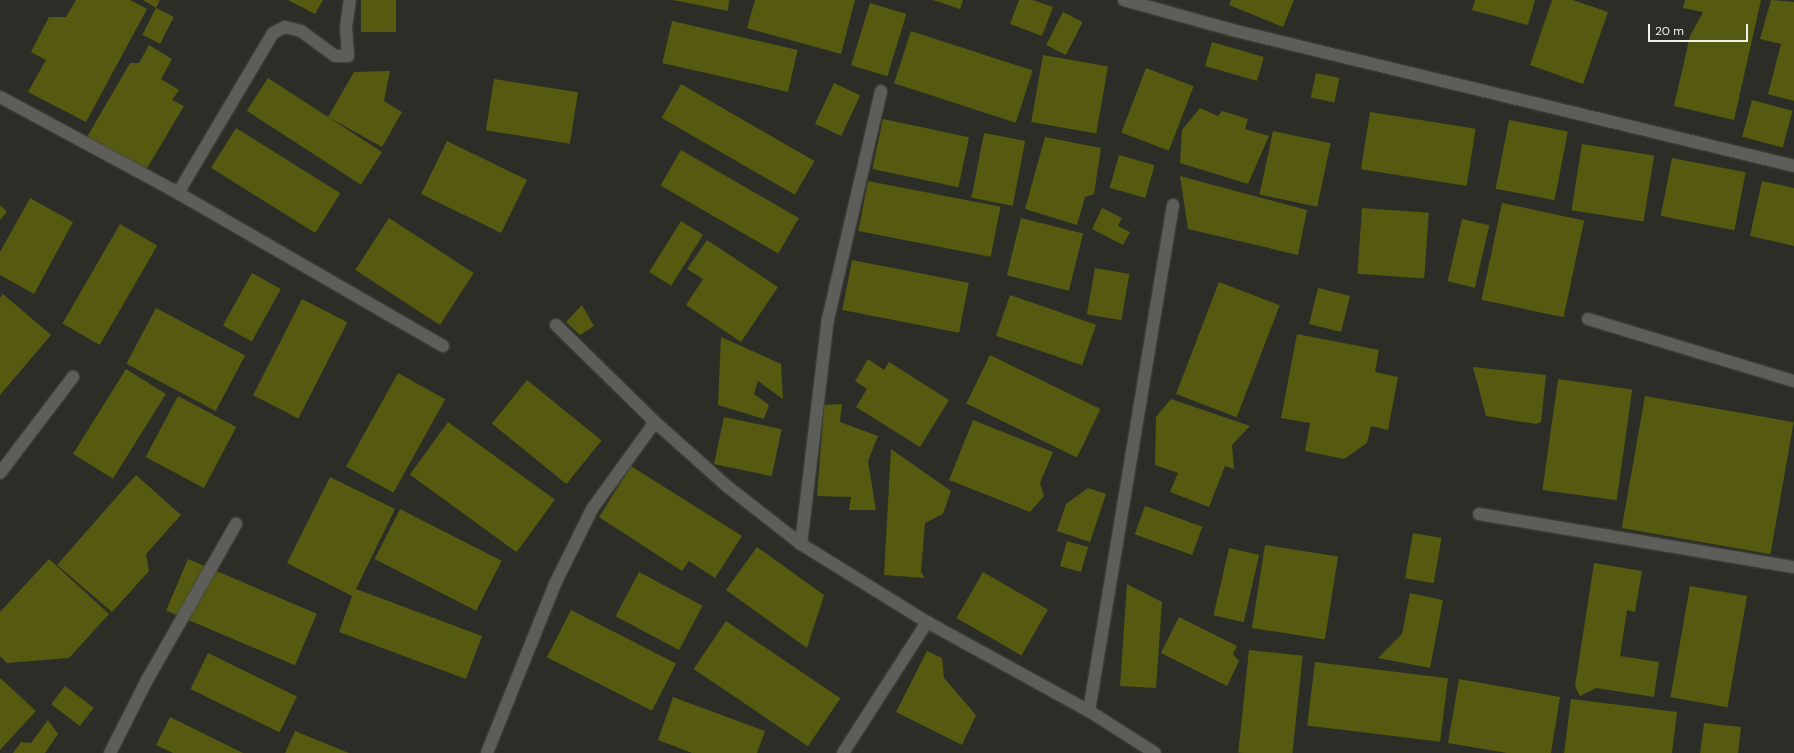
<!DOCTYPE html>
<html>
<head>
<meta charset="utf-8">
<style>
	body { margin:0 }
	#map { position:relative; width:1794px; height:753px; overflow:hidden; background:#2c2d26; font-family:"DM Sans",sans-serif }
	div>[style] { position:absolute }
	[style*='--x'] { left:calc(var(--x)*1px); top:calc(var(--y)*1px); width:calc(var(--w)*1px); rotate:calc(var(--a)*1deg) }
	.building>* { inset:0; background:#555a10; transform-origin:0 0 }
	.roads { filter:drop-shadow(0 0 1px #474842) drop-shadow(0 0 1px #474842) }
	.lane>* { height:12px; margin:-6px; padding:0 6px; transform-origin:6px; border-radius:6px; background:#5d5d59 }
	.street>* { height:12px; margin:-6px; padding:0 6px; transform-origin:6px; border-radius:6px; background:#5d5d59 }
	span { translate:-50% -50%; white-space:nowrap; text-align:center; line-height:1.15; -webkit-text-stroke:4px #2c2d26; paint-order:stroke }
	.scale { position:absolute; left:1648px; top:24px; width:100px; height:18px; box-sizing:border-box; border:2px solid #f0f1ec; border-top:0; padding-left:5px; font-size:12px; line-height:14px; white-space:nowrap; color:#f0f1ec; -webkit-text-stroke:3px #2c2d26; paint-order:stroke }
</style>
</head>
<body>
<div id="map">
	<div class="building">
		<div style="clip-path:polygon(76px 0,130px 0,147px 9px,86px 122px,28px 92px,46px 60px,31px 52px,49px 17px,66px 17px)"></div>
		<div style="clip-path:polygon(143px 0,160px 0,156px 8px)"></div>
		<div style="clip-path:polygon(288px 0,323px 0,315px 14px)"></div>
		<div style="left:361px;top:0;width:35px;height:32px"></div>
		<div style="clip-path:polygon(673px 0,729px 0,728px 11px)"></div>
		<div style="clip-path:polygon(755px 0,855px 0,841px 54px,747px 28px)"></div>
		<div style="clip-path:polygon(933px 0,963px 0,960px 9px)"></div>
		<div style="clip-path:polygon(1019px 0,1033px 0,1053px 7px,1042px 36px,1010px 24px)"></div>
		<div style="clip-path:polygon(1231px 0,1294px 0,1283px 27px,1229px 5px)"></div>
		<div style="clip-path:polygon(1475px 0,1535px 0,1528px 25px,1472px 10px)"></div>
		<div style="clip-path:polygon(1552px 0,1573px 0,1608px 12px,1583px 84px,1530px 65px)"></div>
		<div style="clip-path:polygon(1685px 0,1761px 0,1734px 120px,1674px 106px,1690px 36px,1703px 12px,1683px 8px)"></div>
		<div style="clip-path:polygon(1771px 0,1794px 2px,1794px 101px,1768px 94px,1781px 44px,1760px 39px)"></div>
		<div style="left:870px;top:3px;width:38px;height:65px;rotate:17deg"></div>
		<div style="left:156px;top:8px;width:20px;height:30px;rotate:27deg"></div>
		<div style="left:1063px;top:12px;width:22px;height:37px;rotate:27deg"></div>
		<div style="left:672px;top:21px;width:129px;height:43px;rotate:13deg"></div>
		<div style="left:911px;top:31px;width:128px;height:55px;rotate:18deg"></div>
		<div style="left:1212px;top:42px;width:54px;height:25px;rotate:16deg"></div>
		<div style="clip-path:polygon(149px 45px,172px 59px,161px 79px,179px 90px,172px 100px,184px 106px,146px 170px,87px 137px,130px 63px,139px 63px)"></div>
		<div style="left:1043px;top:55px;width:66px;height:68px;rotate:10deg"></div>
		<div style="left:1146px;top:68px;width:51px;height:69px;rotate:21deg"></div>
		<div style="clip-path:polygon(390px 71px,384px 101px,402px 112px,382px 147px,328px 117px,354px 72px)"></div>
		<div style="left:1316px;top:73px;width:24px;height:25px;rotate:12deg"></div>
		<div style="left:268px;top:78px;width:136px;height:39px;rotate:33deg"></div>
		<div style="left:494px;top:79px;width:85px;height:52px;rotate:9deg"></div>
		<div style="left:834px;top:83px;width:29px;height:45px;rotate:25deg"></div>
		<div style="left:681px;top:84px;width:154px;height:39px;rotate:30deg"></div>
		<div style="left:1752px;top:100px;width:42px;height:38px;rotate:15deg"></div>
		<div style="clip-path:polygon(1200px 108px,1218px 116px,1222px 111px,1248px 119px,1245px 129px,1269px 136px,1248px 184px,1180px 163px,1182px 130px)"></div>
		<div style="left:1370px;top:112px;width:107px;height:58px;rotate:9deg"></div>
		<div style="left:883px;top:119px;width:88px;height:51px;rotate:12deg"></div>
		<div style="left:1509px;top:120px;width:60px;height:70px;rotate:11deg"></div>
		<div style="left:236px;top:128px;width:123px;height:47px;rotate:32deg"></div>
		<div style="left:1273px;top:131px;width:59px;height:65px;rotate:12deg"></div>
		<div style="left:984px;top:133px;width:42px;height:66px;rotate:11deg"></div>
		<div style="clip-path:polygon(1045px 137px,1101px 148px,1094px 194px,1085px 197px,1077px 225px,1025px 209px)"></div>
		<div style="left:447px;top:141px;width:89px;height:59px;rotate:26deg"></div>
		<div style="left:1582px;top:144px;width:73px;height:67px;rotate:9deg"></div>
		<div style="left:681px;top:150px;width:136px;height:41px;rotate:30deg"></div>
		<div style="left:1119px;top:155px;width:37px;height:34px;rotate:16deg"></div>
		<div style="left:1672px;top:158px;width:75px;height:59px;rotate:11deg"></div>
		<div style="clip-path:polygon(1180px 176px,1307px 210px,1298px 255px,1188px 229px)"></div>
		<div style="left:868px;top:181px;width:135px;height:51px;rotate:11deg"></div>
		<div style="clip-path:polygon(1762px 181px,1794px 188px,1794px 246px,1750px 236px)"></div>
		<div style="clip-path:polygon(30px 198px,73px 222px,34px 294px,0 275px,0 252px)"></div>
		<div style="left:1502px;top:203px;width:84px;height:99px;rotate:12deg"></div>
		<div style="clip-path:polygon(0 205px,7px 212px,0 220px)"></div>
		<div style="clip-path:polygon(1102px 208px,1122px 218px,1118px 226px,1130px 232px,1123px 245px,1092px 229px)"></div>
		<div style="left:1362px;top:208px;width:67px;height:66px;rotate:4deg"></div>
		<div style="left:389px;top:218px;width:101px;height:62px;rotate:33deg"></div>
		<div style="left:1021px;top:218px;width:64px;height:59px;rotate:14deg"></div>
		<div style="left:1462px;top:219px;width:28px;height:64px;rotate:13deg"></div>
		<div style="left:681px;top:221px;width:26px;height:60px;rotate:32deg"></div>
		<div style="left:120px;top:224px;width:43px;height:115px;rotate:30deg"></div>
		<div style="clip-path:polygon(707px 240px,778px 287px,741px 342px,686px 305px,703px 279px,687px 269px)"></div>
		<div style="left:852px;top:260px;width:119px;height:51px;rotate:11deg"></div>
		<div style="left:1095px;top:268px;width:35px;height:47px;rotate:10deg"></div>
		<div style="left:252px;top:273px;width:33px;height:60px;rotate:29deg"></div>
		<div style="left:1219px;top:282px;width:65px;height:120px;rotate:21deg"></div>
		<div style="left:1318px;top:288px;width:33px;height:37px;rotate:14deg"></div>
		<div style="clip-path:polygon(3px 294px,51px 335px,0 395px,0 298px)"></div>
		<div style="left:1010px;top:295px;width:91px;height:43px;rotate:19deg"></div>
		<div style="left:302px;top:299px;width:51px;height:108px;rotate:27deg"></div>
		<div style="clip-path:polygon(582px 305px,594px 326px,580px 335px,566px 322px)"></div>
		<div style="left:156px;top:308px;width:101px;height:63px;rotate:28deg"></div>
		<div style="clip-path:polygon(1297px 334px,1379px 350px,1375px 372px,1398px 377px,1388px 430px,1371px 426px,1367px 443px,1344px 459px,1305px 451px,1310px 423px,1281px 418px)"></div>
		<div style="clip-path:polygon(721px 337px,781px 364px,783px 399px,758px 381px,754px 394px,769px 405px,764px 419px,718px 405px)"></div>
		<div style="left:990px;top:355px;width:123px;height:54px;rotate:26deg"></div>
		<div style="clip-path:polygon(868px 359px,884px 370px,889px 362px,949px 400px,920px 447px,856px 407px,867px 389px,855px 381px)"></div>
		<div style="clip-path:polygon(1473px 367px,1546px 375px,1541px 422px,1536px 424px,1486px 416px)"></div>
		<div style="left:126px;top:369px;width:47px;height:100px;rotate:32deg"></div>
		<div style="left:398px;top:373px;width:54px;height:107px;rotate:29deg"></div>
		<div style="left:1558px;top:379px;width:75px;height:112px;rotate:8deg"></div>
		<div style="left:527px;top:380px;width:96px;height:56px;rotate:39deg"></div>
		<div style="left:178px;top:396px;width:66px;height:69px;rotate:28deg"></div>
		<div style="left:1645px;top:396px;width:151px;height:134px;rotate:10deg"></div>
		<div style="clip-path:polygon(1171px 399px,1250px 426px,1232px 445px,1234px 469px,1225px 466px,1209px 507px,1170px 492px,1178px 473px,1155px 465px,1156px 417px)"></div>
		<div style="clip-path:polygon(842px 404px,840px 422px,878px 436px,868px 461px,876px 510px,849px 510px,851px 497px,817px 496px,824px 405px)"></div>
		<div style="left:724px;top:417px;width:59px;height:48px;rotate:12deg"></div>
		<div style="clip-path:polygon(973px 420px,1053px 452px,1040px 483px,1044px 496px,1030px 512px,949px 480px)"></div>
		<div style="left:448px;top:422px;width:132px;height:65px;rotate:36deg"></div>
		<div style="clip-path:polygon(891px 449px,951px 491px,943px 514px,925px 523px,921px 572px,925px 578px,884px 575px)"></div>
		<div style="clip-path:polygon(631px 466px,742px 536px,715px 578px,689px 561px,682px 571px,599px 517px)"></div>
		<div style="clip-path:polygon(136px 475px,181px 515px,146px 554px,149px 571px,112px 612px,57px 565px)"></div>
		<div style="clip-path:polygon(330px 477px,395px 509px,356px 589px,482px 636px,466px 679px,339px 632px,352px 596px,287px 563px)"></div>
		<div style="clip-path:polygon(1088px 488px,1106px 494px,1090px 542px,1057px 531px,1066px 504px)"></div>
		<div style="left:1145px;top:506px;width:61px;height:30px;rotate:20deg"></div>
		<div style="left:400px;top:509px;width:114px;height:56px;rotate:27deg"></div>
		<div style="left:1413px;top:533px;width:29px;height:46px;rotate:10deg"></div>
		<div style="left:1067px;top:541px;width:22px;height:26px;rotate:16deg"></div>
		<div style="left:1265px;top:545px;width:74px;height:84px;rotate:9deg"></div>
		<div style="clip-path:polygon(757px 547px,824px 595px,807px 648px,726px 590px)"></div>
		<div style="left:1229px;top:548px;width:31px;height:69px;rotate:13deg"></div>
		<div style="clip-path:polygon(49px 559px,109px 614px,69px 658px,7px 663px,0 656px,0 612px)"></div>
		<div style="left:188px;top:559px;width:140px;height:56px;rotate:23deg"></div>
		<div style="clip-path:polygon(1594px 563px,1642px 571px,1635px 612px,1627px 610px,1620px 656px,1659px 662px,1654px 697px,1596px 688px,1580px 696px,1575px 686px)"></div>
		<div style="left:639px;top:572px;width:72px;height:50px;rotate:28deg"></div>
		<div style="left:983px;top:572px;width:75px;height:53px;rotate:30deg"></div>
		<div style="clip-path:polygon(1127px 584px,1162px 602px,1156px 688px,1120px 686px)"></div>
		<div style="left:1690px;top:586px;width:58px;height:113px;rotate:10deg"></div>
		<div style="clip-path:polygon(1410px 593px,1443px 600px,1430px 668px,1378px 658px,1402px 634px)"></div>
		<div style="left:571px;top:610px;width:118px;height:53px;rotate:27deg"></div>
		<div style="clip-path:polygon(1179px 617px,1237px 646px,1233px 654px,1239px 661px,1227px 686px,1161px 653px)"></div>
		<div style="left:726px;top:621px;width:138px;height:58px;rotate:34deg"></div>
		<div style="left:1249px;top:650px;width:54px;height:103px;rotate:6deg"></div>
		<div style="clip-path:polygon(927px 651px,942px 658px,944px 678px,976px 715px,962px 745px,896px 712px)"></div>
		<div style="left:208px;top:653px;width:99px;height:40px;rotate:26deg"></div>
		<div style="left:1315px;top:662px;width:134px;height:64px;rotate:7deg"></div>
		<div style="clip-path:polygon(0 678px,36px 711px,0 750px)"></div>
		<div style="clip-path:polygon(1459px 679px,1560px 697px,1551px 753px,1507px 753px,1448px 743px)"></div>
		<div style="left:65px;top:686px;width:36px;height:23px;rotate:37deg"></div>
		<div style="clip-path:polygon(673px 697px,765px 731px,757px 753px,692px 753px,658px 740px)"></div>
		<div style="clip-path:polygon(1571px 699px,1677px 712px,1672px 753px,1564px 753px)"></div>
		<div style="clip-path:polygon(170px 717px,243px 753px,173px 753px,156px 745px)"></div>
		<div style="clip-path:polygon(48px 720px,58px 734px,45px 753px,13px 753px,21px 742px,31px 743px)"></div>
		<div style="clip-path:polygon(1704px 723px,1741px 727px,1738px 753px,1700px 753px)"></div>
		<div style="clip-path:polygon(295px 731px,349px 753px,285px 753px)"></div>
	</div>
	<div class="roads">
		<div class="lane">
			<div style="--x:1588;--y:319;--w:215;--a:16.8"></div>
			<div style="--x:1479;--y:514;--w:319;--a:9.6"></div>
		</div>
		<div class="street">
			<div style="--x:1124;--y:0;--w:112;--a:15.5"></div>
			<div style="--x:1232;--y:30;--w:578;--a:13.6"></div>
			<div style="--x:0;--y:97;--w:202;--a:28.3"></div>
			<div style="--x:178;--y:193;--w:306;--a:30"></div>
			<div style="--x:178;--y:193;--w:186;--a:-59.3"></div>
			<div style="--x:273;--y:33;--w:13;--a:-27"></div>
			<div style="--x:285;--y:27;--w:16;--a:14"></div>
			<div style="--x:301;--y:31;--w:42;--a:36.3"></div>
			<div style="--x:335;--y:56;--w:13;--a:0"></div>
			<div style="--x:348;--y:56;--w:29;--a:-94"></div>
			<div style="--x:346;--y:27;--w:27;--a:-82"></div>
			<div style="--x:556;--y:325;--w:139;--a:44.4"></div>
			<div style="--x:655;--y:422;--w:98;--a:41.7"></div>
			<div style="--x:728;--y:487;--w:93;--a:38"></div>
			<div style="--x:801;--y:544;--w:148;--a:31.8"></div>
			<div style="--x:927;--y:622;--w:185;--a:28.8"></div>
			<div style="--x:1089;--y:711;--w:78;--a:32.5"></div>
			<div style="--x:0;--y:473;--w:121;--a:-52.8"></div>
			<div style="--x:801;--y:544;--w:227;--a:-83.2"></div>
			<div style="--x:828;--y:319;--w:234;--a:-76.9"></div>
			<div style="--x:1089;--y:711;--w:513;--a:-80.57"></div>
			<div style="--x:110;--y:753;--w:82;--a:-63.1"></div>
			<div style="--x:147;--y:680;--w:180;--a:-60.3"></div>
			<div style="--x:487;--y:753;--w:180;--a:-68.1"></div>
			<div style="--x:554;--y:586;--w:86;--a:-63.7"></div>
			<div style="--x:592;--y:509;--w:107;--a:-54.1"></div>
			<div style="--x:843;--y:753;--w:156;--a:-57.3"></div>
		</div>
	</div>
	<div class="scale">20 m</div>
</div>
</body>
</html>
